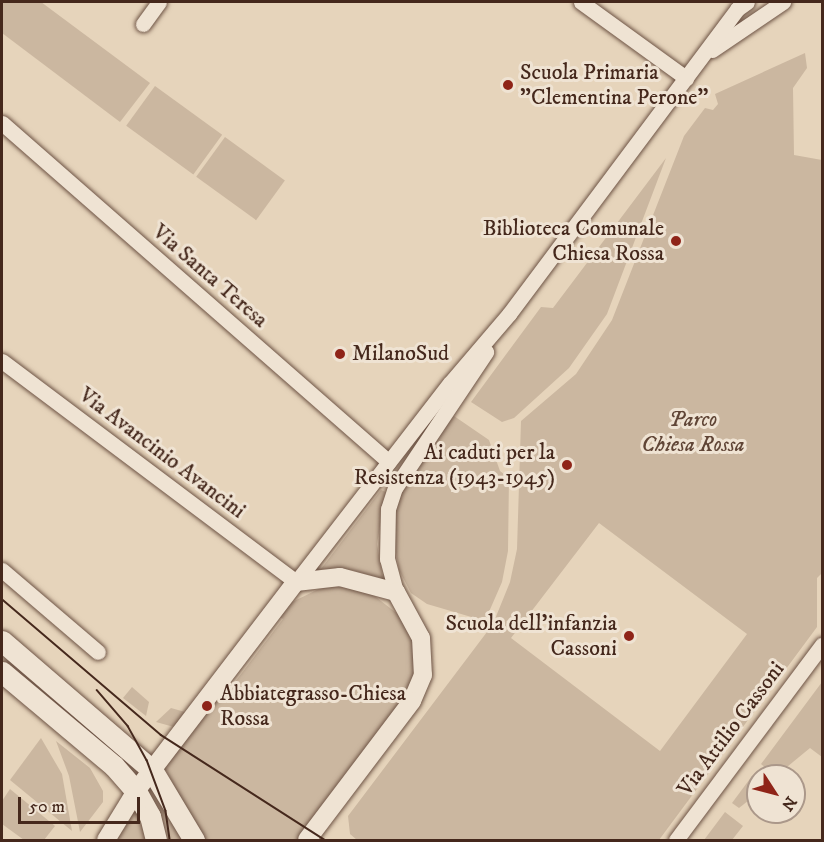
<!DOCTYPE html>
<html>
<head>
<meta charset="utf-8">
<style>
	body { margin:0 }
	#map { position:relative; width:824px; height:842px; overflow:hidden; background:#e6d4bb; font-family:"IM FELL DW Pica",serif }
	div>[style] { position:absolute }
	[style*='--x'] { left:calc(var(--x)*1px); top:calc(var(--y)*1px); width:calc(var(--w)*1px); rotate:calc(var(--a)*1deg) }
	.green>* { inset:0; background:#cbb7a0; transform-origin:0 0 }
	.roads { filter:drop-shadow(0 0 2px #6d5344) drop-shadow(0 0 2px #6d5344) }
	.minor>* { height:15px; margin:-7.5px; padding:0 7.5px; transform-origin:7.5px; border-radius:7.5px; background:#efe3d3 }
	.tertiary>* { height:18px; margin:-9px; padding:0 9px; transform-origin:9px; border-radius:9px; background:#efe3d3 }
	.secondary>* { height:21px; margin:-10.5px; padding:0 10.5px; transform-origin:10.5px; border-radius:10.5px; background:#efe3d3 }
	.tram>* { height:1.5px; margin:-0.75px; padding:0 0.75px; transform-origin:0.75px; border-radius:0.75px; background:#45281c }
	.dots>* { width:16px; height:16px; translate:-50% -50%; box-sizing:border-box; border:3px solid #efe3d3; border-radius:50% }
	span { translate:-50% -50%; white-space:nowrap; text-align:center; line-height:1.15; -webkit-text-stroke:6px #efe3d3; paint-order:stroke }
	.poi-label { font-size:22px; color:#45281c }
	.left { translate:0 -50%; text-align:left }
	.right { translate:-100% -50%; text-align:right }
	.street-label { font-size:22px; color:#45281c }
	.park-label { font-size:22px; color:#604536; font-style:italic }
	.frame { position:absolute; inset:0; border:3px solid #45281c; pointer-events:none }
	.north { position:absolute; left:746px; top:764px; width:60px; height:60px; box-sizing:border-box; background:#efe3d3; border:2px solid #ab988a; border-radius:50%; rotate:126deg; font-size:16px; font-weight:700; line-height:24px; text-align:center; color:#45281c }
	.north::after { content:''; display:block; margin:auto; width:21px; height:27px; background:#8f2418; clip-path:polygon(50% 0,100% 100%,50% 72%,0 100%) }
	.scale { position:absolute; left:18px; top:797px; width:122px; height:27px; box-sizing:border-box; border:3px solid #45281c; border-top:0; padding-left:8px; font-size:18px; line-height:21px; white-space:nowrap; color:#45281c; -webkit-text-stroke:4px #efe3d3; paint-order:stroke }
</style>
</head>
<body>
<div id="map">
	<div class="green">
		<div style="clip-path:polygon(2px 2px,41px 2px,150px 83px,120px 122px,2px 33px)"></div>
		<div style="clip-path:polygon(evenodd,805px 53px,807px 68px,793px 88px,794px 155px,822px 160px,822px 573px,817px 578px,817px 627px,659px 840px,357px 840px,350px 834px,348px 816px,493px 624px,510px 582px,517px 549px,521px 421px,576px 374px,612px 320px,684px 136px,705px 108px,713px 110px,718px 104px,715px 94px,805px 53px,599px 523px,747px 634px,660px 751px,511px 638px,599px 523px)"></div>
		<div style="left:155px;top:86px;width:83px;height:49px;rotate:36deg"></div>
		<div style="left:225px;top:137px;width:74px;height:49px;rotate:36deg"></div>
		<div style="clip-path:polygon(666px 158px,607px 314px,569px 368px,514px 418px,502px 422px,471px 402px,541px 307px,553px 308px)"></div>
		<div style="clip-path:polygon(454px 416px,489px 440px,500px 471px,509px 478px,508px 551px,502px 582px,485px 621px,427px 604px,411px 593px,399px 570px,394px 541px,395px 510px,402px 485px)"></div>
		<div style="clip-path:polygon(381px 490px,386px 492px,377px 544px,383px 579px,352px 570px,321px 569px)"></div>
		<div style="clip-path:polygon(323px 587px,349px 587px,372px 594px,399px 615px,413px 643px,414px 675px,407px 697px,299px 840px,204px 840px,164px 767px,214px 700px,219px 703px,283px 619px,278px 616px,288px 604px)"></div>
		<div style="clip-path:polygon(822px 682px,822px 757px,810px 748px,776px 776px,761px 764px)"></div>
		<div style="clip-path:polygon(132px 687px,149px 702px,146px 716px,123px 698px)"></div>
		<div style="clip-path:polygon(171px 708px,185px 712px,174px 727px,156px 722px)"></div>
		<div style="clip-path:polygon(41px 738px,62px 774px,72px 831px,10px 780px)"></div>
		<div style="clip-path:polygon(56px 741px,90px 768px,103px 791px,103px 802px,80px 832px,69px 776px)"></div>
		<div style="clip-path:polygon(752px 776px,758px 781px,758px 793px,739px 808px,732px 803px)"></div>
		<div style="clip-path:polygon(150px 786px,186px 840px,164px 840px,148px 792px)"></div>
		<div style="clip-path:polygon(10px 789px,55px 826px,44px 840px,24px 840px,2px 824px,2px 801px)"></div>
		<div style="clip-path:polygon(133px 808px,138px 808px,148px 840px,115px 840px)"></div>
		<div style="clip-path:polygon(725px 812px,743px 826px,732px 840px,704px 840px)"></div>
	</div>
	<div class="roads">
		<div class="minor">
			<div style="--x:581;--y:2;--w:130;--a:35.9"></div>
			<div style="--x:143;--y:24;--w:27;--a:-54"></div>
			<div style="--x:712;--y:50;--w:86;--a:-34.1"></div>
			<div style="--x:2;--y:123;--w:514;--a:41.22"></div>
			<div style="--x:2;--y:361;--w:368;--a:36.9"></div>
			<div style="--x:296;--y:582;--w:252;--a:-52.3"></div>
			<div style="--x:450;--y:383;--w:91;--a:-49.5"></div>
			<div style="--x:509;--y:314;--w:381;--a:-53.2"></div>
			<div style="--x:737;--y:9;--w:12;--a:-35"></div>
			<div style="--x:2;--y:570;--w:126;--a:40.5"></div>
			<div style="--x:396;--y:592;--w:34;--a:-105"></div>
			<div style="--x:387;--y:559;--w:50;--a:-88.9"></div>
			<div style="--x:388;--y:509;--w:22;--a:-72"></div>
			<div style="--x:395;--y:488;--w:164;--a:-56.2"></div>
			<div style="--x:676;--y:840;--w:244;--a:-53.2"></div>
		</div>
		<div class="tertiary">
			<div style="--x:106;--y:840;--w:57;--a:-58.5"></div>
			<div style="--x:136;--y:791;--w:263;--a:-52.6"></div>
			<div style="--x:296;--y:582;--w:44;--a:-6.5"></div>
			<div style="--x:340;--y:577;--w:58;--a:15"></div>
			<div style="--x:396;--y:592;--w:52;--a:61.5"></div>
			<div style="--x:421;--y:638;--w:37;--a:87"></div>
			<div style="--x:423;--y:675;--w:28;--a:113"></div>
			<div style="--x:412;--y:701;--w:174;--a:127.1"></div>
		</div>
		<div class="secondary">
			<div style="--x:2;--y:641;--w:198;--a:40.7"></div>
			<div style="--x:152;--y:770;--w:82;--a:59"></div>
			<div style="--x:2;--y:672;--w:146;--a:40"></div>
			<div style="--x:114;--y:766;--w:33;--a:49"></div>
			<div style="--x:136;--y:791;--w:29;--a:61"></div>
			<div style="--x:150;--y:816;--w:25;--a:76"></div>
		</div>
	</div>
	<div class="tram">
		<div style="--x:2;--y:599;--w:209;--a:40.5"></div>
		<div style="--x:161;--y:735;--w:195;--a:32.6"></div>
		<div style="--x:97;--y:690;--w:48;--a:49.3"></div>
		<div style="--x:128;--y:726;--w:39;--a:61"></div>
		<div style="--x:147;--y:760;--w:54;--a:69.6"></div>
		<div style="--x:166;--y:811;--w:29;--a:82"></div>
	</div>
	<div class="dots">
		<div style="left:508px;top:85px;background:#8f2418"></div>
		<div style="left:676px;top:241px;background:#8f2418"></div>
		<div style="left:340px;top:354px;background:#8f2418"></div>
		<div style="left:567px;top:465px;background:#8f2418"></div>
		<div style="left:629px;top:636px;background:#8f2418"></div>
		<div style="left:207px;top:706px;background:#8f2418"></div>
	</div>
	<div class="poi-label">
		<span class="left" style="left:520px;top:85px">Scuola Primaria<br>"Clementina Perone"</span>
		<span class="right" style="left:664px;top:241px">Biblioteca Comunale<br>Chiesa Rossa</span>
		<span class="left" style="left:352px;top:354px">MilanoSud</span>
		<span class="right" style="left:555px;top:465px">Ai caduti per la<br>Resistenza (1943-1945)</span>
		<span class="right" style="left:617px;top:636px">Scuola dell'infanzia<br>Cassoni</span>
		<span class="left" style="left:220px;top:706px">Abbiategrasso-Chiesa<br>Rossa</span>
	</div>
	<div class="street-label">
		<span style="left:210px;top:276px;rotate:41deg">Via Santa Teresa</span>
		<span style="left:162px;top:453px;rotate:37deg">Via Avancinio Avancini</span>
		<span style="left:731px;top:729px;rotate:-53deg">Via Attilio Cassoni</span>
	</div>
	<div class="park-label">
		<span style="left:693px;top:432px">Parco<br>Chiesa Rossa</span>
	</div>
	<div class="frame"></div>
	<div class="north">N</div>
	<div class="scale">50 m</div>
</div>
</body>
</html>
